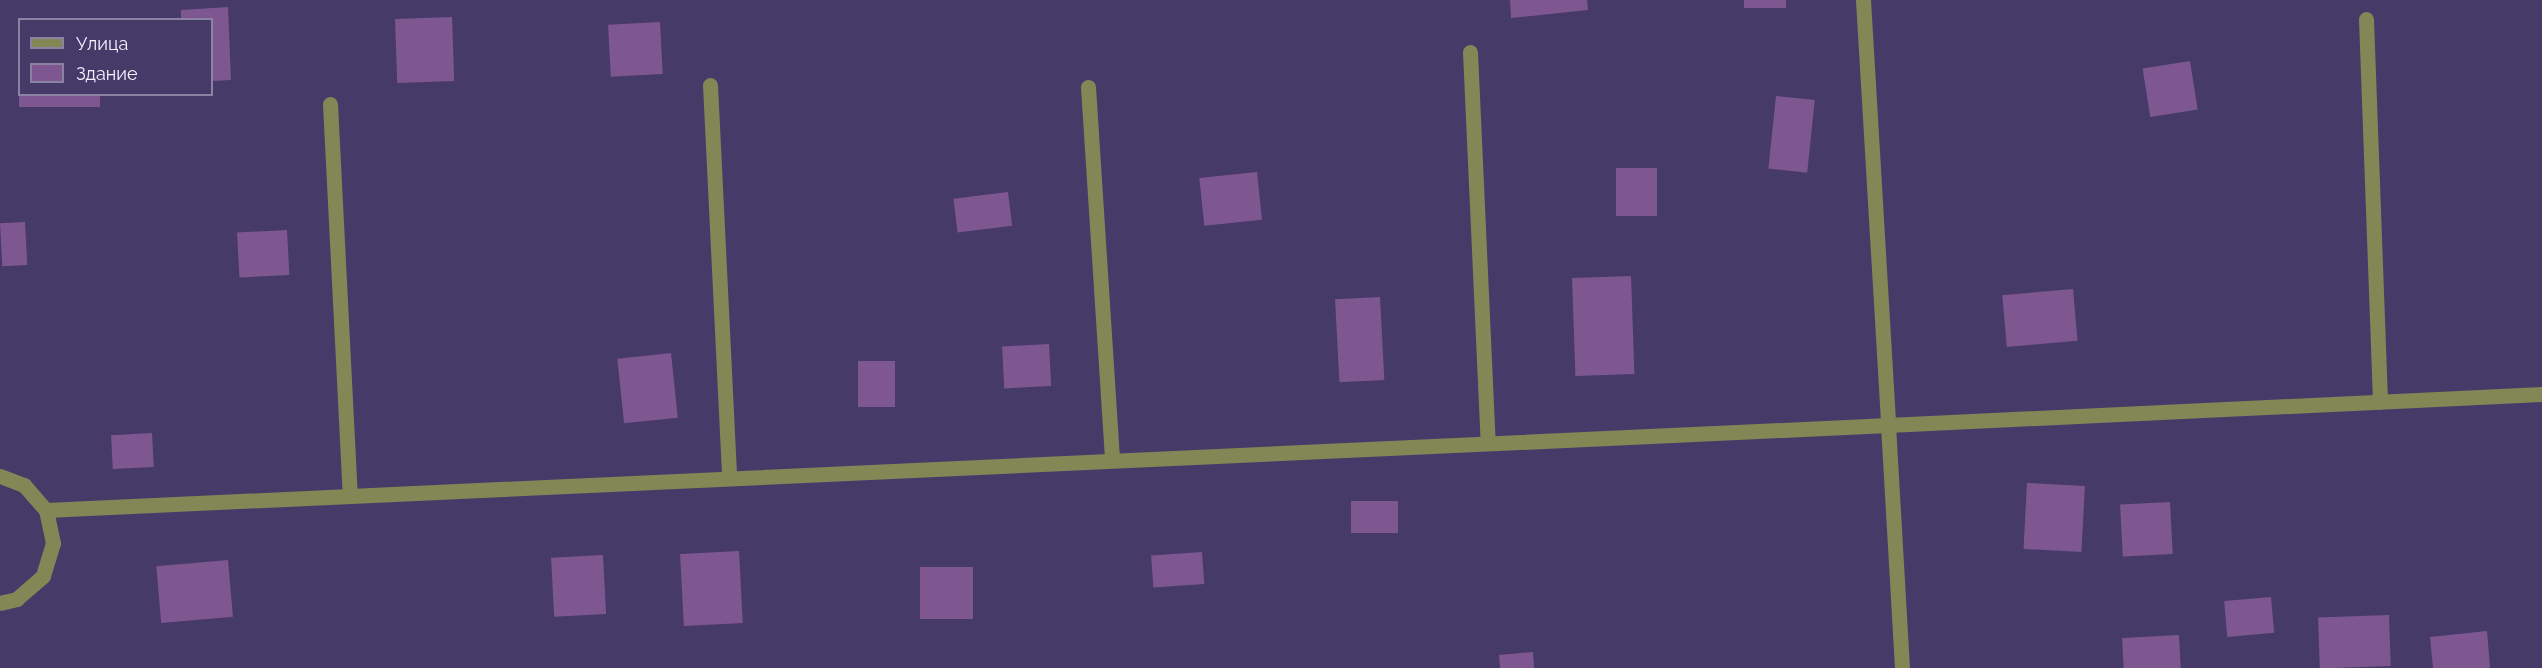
<!DOCTYPE html>
<html>
<head>
<meta charset="utf-8">
<style>
	body { margin:0 }
	#map { position:relative; width:2542px; height:668px; overflow:hidden; background:#463a69; font-family:Raleway,sans-serif }
	div>[style] { position:absolute }
	[style*='--x'] { left:calc(var(--x)*1px); top:calc(var(--y)*1px); width:calc(var(--w)*1px); rotate:calc(var(--a)*1deg) }
	.building>* { inset:0; background:#7e5790; transform-origin:0 0 }
	.minor>* { height:15px; margin:-7.5px; padding:0 7.5px; transform-origin:7.5px; border-radius:7.5px; background:#818856 }
	span { translate:-50% -50%; white-space:nowrap; text-align:center; line-height:1.15; -webkit-text-stroke:4.5px #463a69; paint-order:stroke }
	.legend { position:absolute; left:18px; top:18px; width:195px; height:78px; box-sizing:border-box; background:#463a69; border:2px solid #8b83a4; margin:0; padding:8px 10px; list-style:none; font-size:18px; color:#f2f0fc }
	.legend li { display:flex; align-items:center; gap:12px; height:30px }
	.legend b { width:30px; border:2px solid #8b83a4 }
</style>
</head>
<body>
<div id="map">
	<div class="building">
		<div style="clip-path:polygon(1510px 0,1587px 0,1588px 10px,1511px 18px)"></div>
		<div style="left:1744px;top:0;width:42px;height:8px"></div>
		<div style="clip-path:polygon(228px 7px,231px 80px,212px 81px,212px 20px,181px 20px,181px 10px)"></div>
		<div style="left:452px;top:17px;width:64px;height:57px;rotate:88deg"></div>
		<div style="left:660px;top:22px;width:52px;height:52px;rotate:87deg"></div>
		<div style="left:2190px;top:61px;width:49px;height:48px;rotate:81deg"></div>
		<div style="left:19px;top:94px;width:81px;height:13px"></div>
		<div style="left:1776px;top:96px;width:39px;height:73px;rotate:6deg"></div>
		<div style="left:1616px;top:168px;width:41px;height:48px"></div>
		<div style="left:1257px;top:172px;width:48px;height:58px;rotate:84deg"></div>
		<div style="left:1008px;top:192px;width:34px;height:55px;rotate:83deg"></div>
		<div style="left:25px;top:222px;width:43px;height:25px;rotate:87deg"></div>
		<div style="left:287px;top:230px;width:45px;height:50px;rotate:87deg"></div>
		<div style="left:1631px;top:276px;width:98px;height:59px;rotate:88deg"></div>
		<div style="left:2073px;top:289px;width:52px;height:71px;rotate:85deg"></div>
		<div style="left:1380px;top:297px;width:83px;height:45px;rotate:87deg"></div>
		<div style="left:1049px;top:344px;width:42px;height:47px;rotate:87deg"></div>
		<div style="left:671px;top:353px;width:65px;height:54px;rotate:84deg"></div>
		<div style="left:858px;top:361px;width:37px;height:46px"></div>
		<div style="left:152px;top:433px;width:34px;height:41px;rotate:87deg"></div>
		<div style="left:2027px;top:483px;width:58px;height:66px;rotate:3deg"></div>
		<div style="left:1398px;top:501px;width:32px;height:47px;rotate:90deg"></div>
		<div style="left:2170px;top:502px;width:52px;height:50px;rotate:87deg"></div>
		<div style="left:739px;top:551px;width:72px;height:59px;rotate:87deg"></div>
		<div style="left:1202px;top:552px;width:32px;height:51px;rotate:86deg"></div>
		<div style="left:603px;top:555px;width:59px;height:52px;rotate:87deg"></div>
		<div style="left:228px;top:560px;width:57px;height:72px;rotate:85deg"></div>
		<div style="left:973px;top:567px;width:52px;height:53px;rotate:90deg"></div>
		<div style="left:2271px;top:597px;width:36px;height:47px;rotate:85deg"></div>
		<div style="left:2389px;top:615px;width:51px;height:71px;rotate:88deg"></div>
		<div style="clip-path:polygon(2487px 631px,2490px 668px,2433px 668px,2430px 637px)"></div>
		<div style="left:2179px;top:635px;width:33px;height:57px;rotate:87deg"></div>
		<div style="clip-path:polygon(1533px 652px,1534px 668px,1500px 668px,1499px 655px)"></div>
	</div>
	<div class="minor">
		<div style="--x:1863;--y:0;--w:426;--a:86.6"></div>
		<div style="--x:1888;--y:425;--w:655;--a:-2.71"></div>
		<div style="--x:2366;--y:19;--w:383;--a:87.9"></div>
		<div style="--x:1470;--y:52;--w:390;--a:87.4"></div>
		<div style="--x:710;--y:85;--w:393;--a:87.2"></div>
		<div style="--x:1088;--y:87;--w:373;--a:86.3"></div>
		<div style="--x:330;--y:104;--w:392;--a:87.1"></div>
		<div style="--x:0;--y:476;--w:26;--a:21"></div>
		<div style="--x:24;--y:485;--w:33;--a:49"></div>
		<div style="--x:46;--y:510;--w:34;--a:78"></div>
		<div style="--x:53;--y:543;--w:34;--a:107"></div>
		<div style="--x:43;--y:576;--w:35;--a:139"></div>
		<div style="--x:17;--y:599;--w:17;--a:167"></div>
		<div style="--x:46;--y:510;--w:1844;--a:-2.64"></div>
		<div style="--x:1888;--y:425;--w:243;--a:86.7"></div>
	</div>
	<ul class="legend">
	<li><b style="height:8px;background:#818856"></b>Улица</li>
	<li><b style="height:16px;background:#7e5790"></b>Здание</li>
	</ul>
</div>
</body>
</html>
